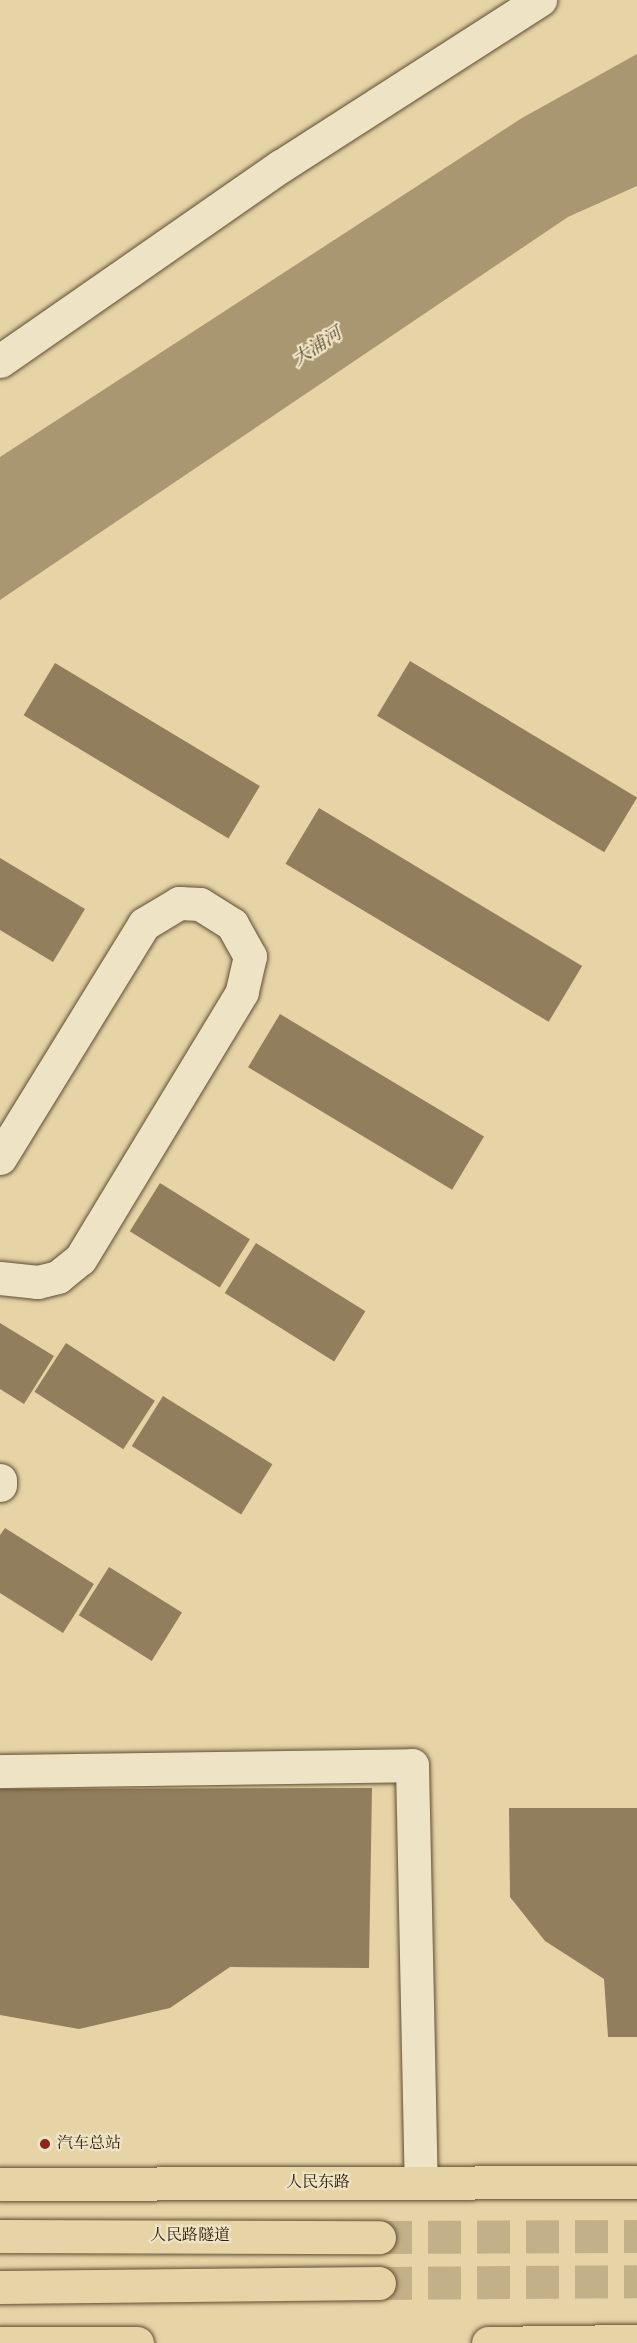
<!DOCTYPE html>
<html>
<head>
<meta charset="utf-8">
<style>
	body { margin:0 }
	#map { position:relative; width:637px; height:2343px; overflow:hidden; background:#e6d4a7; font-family:Vollkorn,"Noto Serif SC",serif }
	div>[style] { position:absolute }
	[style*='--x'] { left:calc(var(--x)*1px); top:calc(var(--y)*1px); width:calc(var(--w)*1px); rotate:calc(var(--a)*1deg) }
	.water>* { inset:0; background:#a99772 }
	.building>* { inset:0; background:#907e5c; transform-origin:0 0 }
	.major-tunnel>* { height:33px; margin-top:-16.5px; transform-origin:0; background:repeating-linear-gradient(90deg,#c2b088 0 33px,transparent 0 49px) }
	.roads { filter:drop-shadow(0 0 2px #5f4e31) drop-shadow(0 0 2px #5f4e31) }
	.minor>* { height:33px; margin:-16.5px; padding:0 16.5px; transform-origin:16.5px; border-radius:16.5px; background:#efe3c6 }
	.major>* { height:33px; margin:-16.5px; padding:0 16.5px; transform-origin:16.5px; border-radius:16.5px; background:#e6d4a7 }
	.dots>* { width:16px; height:16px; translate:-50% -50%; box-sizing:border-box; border:3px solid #efe3c6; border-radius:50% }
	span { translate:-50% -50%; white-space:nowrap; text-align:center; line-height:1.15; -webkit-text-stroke:4.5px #efe3c6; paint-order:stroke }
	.poi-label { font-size:16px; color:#32210a }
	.left { translate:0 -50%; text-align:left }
	.street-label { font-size:16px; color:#32210a }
	.water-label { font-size:18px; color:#5c4a2e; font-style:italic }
</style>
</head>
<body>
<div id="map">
	<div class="water">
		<div style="clip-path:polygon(637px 54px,637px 186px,568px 217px,0 600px,0 457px,522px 118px)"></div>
	</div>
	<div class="building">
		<div style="left:410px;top:661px;width:265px;height:64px;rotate:31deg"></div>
		<div style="left:55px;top:663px;width:239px;height:61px;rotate:31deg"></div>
		<div style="left:319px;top:808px;width:307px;height:65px;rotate:31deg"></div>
		<div style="clip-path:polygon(0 858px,85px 909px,53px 962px,0 930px)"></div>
		<div style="left:280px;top:1014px;width:238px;height:62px;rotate:31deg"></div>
		<div style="left:160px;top:1183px;width:106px;height:57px;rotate:32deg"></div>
		<div style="left:256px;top:1243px;width:129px;height:59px;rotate:32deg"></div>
		<div style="clip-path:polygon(0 1323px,54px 1356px,24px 1404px,0 1389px)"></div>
		<div style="left:66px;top:1343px;width:106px;height:58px;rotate:33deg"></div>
		<div style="left:163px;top:1396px;width:129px;height:59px;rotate:32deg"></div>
		<div style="clip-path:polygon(5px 1528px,94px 1584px,63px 1633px,0 1593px,0 1535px)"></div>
		<div style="left:109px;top:1567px;width:86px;height:57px;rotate:32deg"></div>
		<div style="clip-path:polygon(372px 1788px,369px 1968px,230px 1967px,170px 2008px,79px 2029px,0 2015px,0 1789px)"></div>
		<div style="clip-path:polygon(509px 1808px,637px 1808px,637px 2037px,608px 2037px,604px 1979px,545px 1941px,510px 1897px)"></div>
	</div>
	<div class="major-tunnel">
		<div style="--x:379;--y:2237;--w:258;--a:-0.2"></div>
		<div style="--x:379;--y:2283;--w:258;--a:-0.4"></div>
	</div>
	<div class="roads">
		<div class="minor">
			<div style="--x:0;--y:361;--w:342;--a:-34.8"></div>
			<div style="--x:281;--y:166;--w:308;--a:-32.7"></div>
			<div style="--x:0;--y:1158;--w:275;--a:-58.4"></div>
			<div style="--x:144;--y:924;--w:41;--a:-31"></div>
			<div style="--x:179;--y:903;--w:21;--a:3"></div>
			<div style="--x:200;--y:904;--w:38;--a:32"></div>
			<div style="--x:232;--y:924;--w:37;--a:61"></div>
			<div style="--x:250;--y:956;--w:37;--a:103"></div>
			<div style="--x:242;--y:992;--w:312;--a:121.2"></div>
			<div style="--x:80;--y:1259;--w:28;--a:141"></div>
			<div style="--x:58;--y:1277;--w:21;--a:166"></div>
			<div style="--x:38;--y:1282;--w:38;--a:-174"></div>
			<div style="--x:0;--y:1480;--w:5;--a:90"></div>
			<div style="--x:0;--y:1771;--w:412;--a:-0.8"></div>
			<div style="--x:412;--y:1765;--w:418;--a:88.8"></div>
		</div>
		<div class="major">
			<div style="--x:0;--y:2184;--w:637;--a:-0.18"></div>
			<div style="--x:0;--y:2236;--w:379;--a:0.2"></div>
			<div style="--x:0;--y:2287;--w:379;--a:-0.6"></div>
			<div style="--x:0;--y:2343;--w:137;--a:0"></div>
			<div style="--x:488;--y:2343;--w:149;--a:-0.8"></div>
		</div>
	</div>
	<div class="dots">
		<div style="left:45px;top:2144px;background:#8f2418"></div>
	</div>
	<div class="poi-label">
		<span class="left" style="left:57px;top:2144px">汽车总站</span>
	</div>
	<div class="street-label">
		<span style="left:318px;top:2183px">人民东路</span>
		<span style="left:190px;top:2236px">人民路隧道</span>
	</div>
	<div class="water-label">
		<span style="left:318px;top:348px;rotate:-33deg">大浦河</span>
	</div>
</div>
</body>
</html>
